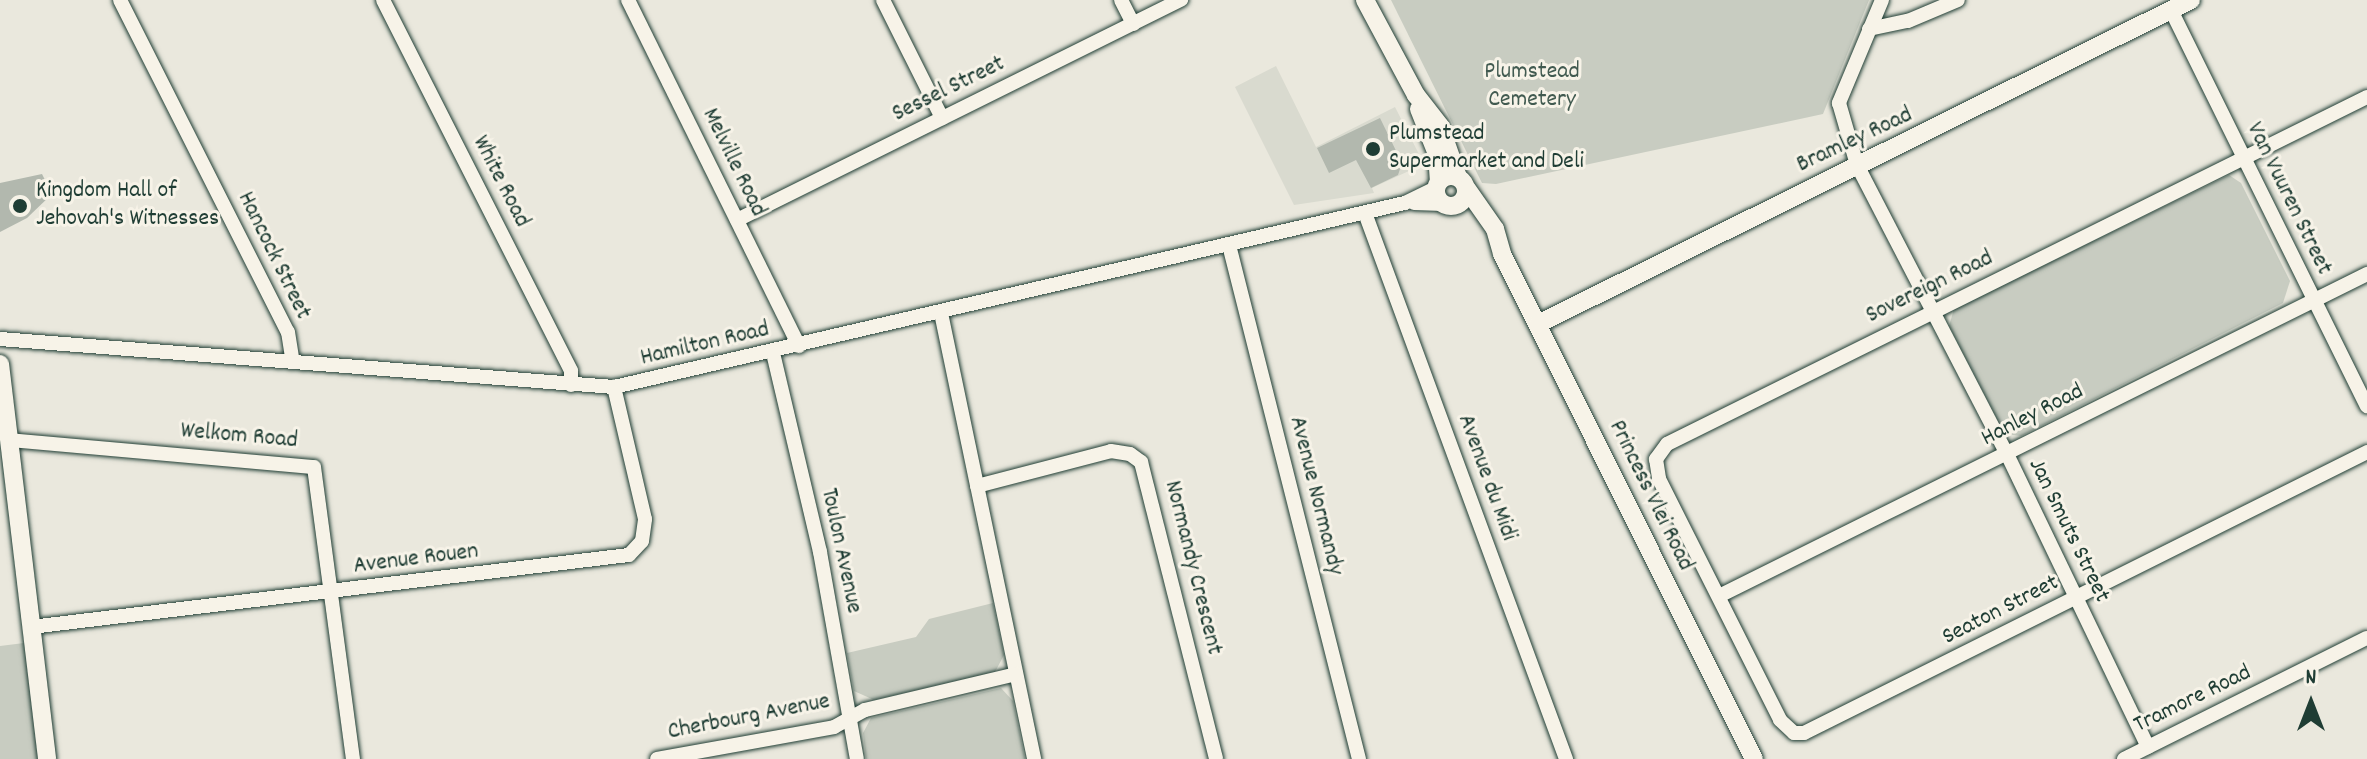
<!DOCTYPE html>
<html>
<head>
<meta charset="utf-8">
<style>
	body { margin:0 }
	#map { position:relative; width:2367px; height:759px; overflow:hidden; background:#eae8dd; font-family:Dekko,sans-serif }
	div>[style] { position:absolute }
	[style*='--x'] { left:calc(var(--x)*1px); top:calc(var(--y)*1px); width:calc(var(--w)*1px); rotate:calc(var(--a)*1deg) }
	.built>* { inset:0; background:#d9dacf }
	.green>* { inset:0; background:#c8ccc1 }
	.building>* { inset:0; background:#b2b8ae }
	.roads { filter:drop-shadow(0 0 2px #1f3d34) drop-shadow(0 0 2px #1f3d34) }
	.minor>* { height:14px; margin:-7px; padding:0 7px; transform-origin:7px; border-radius:7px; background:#f7f3e8 }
	.tertiary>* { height:18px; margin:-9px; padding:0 9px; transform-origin:9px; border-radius:9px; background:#f7f3e8 }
	.tertiary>.ring { margin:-9px; padding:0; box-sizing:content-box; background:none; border:18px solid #f7f3e8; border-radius:50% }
	.dots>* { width:22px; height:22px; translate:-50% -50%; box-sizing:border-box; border:4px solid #f7f3e8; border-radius:50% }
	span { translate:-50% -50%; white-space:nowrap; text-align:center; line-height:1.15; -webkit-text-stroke:6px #f7f3e8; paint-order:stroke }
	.park-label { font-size:24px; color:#415a50 }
	.street-label { font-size:24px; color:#1f3d34 }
	.poi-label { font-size:24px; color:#1f3d34 }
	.left { translate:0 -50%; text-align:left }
	.north { position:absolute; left:2271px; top:663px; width:80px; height:80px; -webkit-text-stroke:6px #f7f3e8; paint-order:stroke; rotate:0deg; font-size:22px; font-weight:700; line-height:32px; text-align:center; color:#1f3d34 }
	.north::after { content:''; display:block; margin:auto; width:28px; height:36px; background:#1f3d34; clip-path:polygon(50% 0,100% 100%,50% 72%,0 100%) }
</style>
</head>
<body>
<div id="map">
	<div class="built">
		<div style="clip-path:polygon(1276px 66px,1316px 147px,1395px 107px,1424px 164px,1372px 188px,1374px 193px,1294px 205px,1235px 87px)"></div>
	</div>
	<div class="green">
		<div style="clip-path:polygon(1391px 0,1869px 0,1823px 114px,1496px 184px,1482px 183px)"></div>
		<div style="clip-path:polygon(2229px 175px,2241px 183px,2290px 281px,2283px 303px,2021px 436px,2005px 434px,1949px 326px,1954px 309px)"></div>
		<div style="clip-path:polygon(993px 603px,1004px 655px,995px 672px,874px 700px,854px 691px,847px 653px,916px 637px,929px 619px)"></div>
		<div style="clip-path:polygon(24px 643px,38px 759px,0 759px,0 646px)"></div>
		<div style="clip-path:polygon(1001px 688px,1013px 701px,1025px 759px,866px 759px,863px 733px,871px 718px)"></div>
	</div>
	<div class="building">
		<div style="clip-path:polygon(1380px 118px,1402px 163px,1398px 175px,1371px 188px,1356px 160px,1329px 173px,1317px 148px)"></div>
		<div style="clip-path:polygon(42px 174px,52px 194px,27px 218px,0 232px,0 183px)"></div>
	</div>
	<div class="roads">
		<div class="minor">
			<div style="--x:120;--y:0;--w:372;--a:63.2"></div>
			<div style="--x:288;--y:332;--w:30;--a:81"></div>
			<div style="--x:383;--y:0;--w:416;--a:63.1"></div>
			<div style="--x:571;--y:371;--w:14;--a:90"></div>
			<div style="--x:628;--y:0;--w:386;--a:63.7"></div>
			<div style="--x:883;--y:0;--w:132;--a:63.4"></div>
			<div style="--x:1121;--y:0;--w:27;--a:63"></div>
			<div style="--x:1882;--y:0;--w:112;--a:112.7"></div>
			<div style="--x:1839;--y:103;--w:65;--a:73.8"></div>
			<div style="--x:1857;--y:165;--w:326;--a:62.6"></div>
			<div style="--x:2007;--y:454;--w:325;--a:64.3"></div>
			<div style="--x:2171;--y:10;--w:442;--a:63.7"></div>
			<div style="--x:1869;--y:29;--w:40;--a:-12"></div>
			<div style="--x:1908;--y:21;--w:54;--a:-22.8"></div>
			<div style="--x:2367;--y:97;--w:781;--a:153.63"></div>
			<div style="--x:1667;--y:444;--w:19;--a:126"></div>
			<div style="--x:1656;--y:459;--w:20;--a:81"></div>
			<div style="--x:1659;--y:479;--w:270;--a:63.3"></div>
			<div style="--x:1780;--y:720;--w:19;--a:43"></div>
			<div style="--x:1794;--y:733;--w:10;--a:0"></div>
			<div style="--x:1804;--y:733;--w:629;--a:-26.52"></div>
			<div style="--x:1414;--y:203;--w:29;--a:2"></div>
			<div style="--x:1365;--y:213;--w:582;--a:69.79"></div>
			<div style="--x:737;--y:220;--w:496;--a:-26.4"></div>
			<div style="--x:1229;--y:245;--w:530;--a:75.81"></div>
			<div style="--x:941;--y:313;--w:456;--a:78.2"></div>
			<div style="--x:0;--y:339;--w:616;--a:4.47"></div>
			<div style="--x:614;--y:387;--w:812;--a:-13.1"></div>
			<div style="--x:1405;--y:203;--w:34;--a:-26"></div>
			<div style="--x:773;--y:353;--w:204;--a:76.7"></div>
			<div style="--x:820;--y:552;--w:210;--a:79.9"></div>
			<div style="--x:9;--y:440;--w:306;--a:5.1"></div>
			<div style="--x:314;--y:467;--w:295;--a:82.4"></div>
			<div style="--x:977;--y:486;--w:138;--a:-14.6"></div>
			<div style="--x:1111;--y:451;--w:19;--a:9"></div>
			<div style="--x:1130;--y:454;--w:14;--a:36"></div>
			<div style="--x:1141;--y:462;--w:306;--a:75.8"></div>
			<div style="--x:1719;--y:596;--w:724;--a:-26.42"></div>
			<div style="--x:31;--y:627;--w:602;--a:-6.87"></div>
			<div style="--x:629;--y:555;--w:19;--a:-47"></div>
			<div style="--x:642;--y:541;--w:22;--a:-82"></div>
			<div style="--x:645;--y:519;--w:136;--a:-103.2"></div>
			<div style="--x:657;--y:759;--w:180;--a:-10.2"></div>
			<div style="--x:834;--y:727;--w:35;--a:-29"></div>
			<div style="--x:865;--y:710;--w:155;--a:-13.4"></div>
			<div style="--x:2124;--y:759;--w:271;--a:-26.5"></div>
		</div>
		<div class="tertiary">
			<div style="--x:1365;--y:0;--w:108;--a:61.8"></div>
			<div style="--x:1416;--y:95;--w:39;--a:52"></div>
			<div style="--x:1440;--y:126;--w:54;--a:70.6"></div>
			<div style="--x:1419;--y:109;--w:48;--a:68.2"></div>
			<div style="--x:1437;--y:154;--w:28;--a:86"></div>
			<div class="ring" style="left:1436px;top:176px;width:12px;height:12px"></div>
			<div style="--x:1467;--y:189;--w:49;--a:55"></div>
			<div style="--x:1495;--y:229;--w:26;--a:74"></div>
			<div style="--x:1502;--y:254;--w:564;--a:63.48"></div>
			<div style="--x:1538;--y:324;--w:729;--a:-26.39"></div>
			<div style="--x:0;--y:364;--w:398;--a:83.2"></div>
		</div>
	</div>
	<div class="dots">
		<div style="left:1373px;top:149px;background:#1f3d34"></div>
		<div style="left:20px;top:206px;background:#1f3d34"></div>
	</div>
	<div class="park-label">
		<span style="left:1532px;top:87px">Plumstead<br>Cemetery</span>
	</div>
	<div class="street-label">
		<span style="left:949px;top:90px;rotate:-26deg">Sessel Street</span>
		<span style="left:1855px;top:141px;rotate:-25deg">Bramley Road</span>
		<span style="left:733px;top:163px;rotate:64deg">Melville Road</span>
		<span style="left:500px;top:182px;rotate:63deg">White Road</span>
		<span style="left:2288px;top:199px;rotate:64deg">Van Vuuren Street</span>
		<span style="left:273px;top:256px;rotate:64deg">Hancock Street</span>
		<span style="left:1930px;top:288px;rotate:-26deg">Sovereign Road</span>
		<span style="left:705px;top:345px;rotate:-13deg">Hamilton Road</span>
		<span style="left:2033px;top:416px;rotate:-27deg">Hanley Road</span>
		<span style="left:239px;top:437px;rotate:5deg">Welkom Road</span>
		<span style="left:1486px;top:478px;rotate:70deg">Avenue du Midi</span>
		<span style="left:1315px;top:496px;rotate:76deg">Avenue Normandy</span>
		<span style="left:1650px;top:496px;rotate:64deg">Princess Vlei Road</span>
		<span style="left:2068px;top:531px;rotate:64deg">Jan Smuts Street</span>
		<span style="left:840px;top:551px;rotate:78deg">Toulon Avenue</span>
		<span style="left:416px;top:560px;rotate:-7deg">Avenue Rouen</span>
		<span style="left:1192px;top:568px;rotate:76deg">Normandy Crescent</span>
		<span style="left:2001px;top:611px;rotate:-27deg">Seaton Street</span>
		<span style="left:2193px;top:700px;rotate:-26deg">Tramore Road</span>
		<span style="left:749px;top:718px;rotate:-11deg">Cherbourg Avenue</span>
	</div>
	<div class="poi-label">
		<span class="left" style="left:1389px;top:149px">Plumstead<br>Supermarket and Deli</span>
		<span class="left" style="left:36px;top:206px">Kingdom Hall of<br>Jehovah's Witnesses</span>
	</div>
	<div class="north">N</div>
</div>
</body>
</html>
